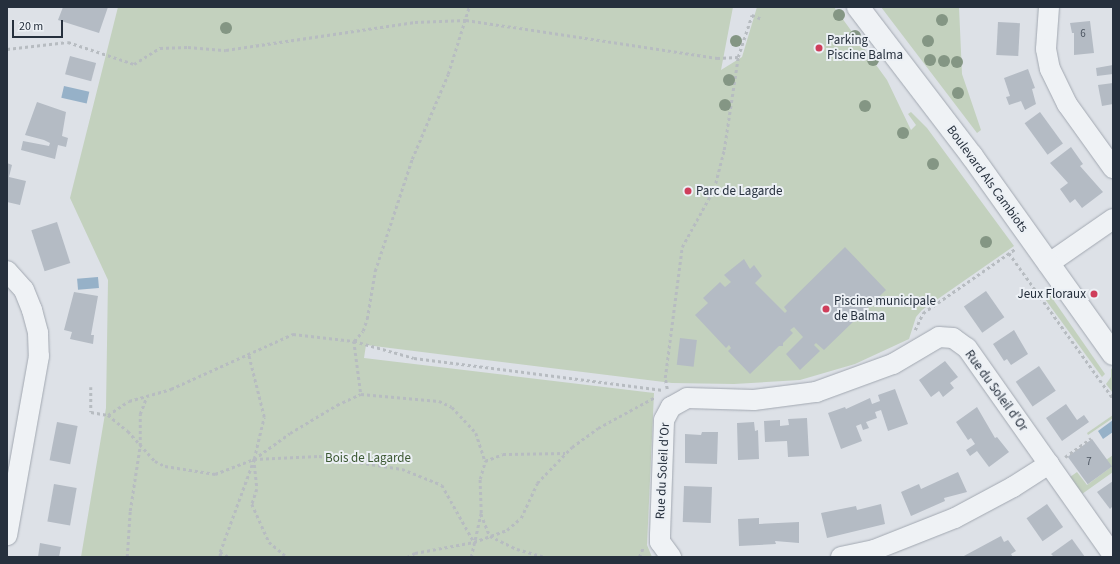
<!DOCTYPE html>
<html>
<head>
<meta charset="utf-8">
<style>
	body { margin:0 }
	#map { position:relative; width:1120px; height:564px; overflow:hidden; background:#dde1e7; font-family:"Source Sans 3",sans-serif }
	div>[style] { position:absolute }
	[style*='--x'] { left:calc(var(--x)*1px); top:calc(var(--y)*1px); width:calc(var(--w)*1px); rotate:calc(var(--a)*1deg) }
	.green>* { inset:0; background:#c3d1be }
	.water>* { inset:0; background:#96b1c8; transform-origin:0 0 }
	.building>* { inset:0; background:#b4bbc4; transform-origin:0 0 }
	.path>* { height:2.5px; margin-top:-1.25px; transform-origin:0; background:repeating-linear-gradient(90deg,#b7bcc1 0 3px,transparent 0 6px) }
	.roads { filter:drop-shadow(0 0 1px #a2a8b1) drop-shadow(0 0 1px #a2a8b1) }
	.minor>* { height:20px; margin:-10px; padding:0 10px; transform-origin:10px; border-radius:10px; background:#eff2f5 }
	.tertiary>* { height:22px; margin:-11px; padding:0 11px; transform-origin:11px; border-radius:11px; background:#eff2f5 }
	.trees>* { width:12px; height:12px; margin:-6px; border-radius:50%; background:#849684 }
	.dots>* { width:11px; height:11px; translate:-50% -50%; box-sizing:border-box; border:2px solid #ecf0f5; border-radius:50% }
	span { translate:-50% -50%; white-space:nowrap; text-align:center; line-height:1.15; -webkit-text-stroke:4px #ecf0f5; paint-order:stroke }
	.number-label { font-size:11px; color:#4a535f }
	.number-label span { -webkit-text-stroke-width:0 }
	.poi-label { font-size:13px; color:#26303d }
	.left { translate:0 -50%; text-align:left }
	.right { translate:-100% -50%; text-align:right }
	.street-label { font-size:13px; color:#26303d }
	.park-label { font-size:13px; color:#3c5933 }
	.frame { position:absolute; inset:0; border:8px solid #26303d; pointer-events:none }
	.scale { position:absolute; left:12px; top:20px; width:51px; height:18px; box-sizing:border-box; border:2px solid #26303d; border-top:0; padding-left:5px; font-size:12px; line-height:14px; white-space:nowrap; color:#26303d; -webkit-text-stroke:3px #ecf0f5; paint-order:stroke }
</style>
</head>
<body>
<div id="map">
	<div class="green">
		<div style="clip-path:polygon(118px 7px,733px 7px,721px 70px,742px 57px,757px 7px,834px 7px,887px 80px,911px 130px,916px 125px,908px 114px,911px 112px,927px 128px,1014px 246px,922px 310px,916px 317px,909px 339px,855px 364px,800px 380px,734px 384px,672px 383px,366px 345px,364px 358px,654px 393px,647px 545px,652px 557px,81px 557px,106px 408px,108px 280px,70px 198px)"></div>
		<div style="clip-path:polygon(881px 7px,959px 7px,962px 74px,981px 130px,977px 133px)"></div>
		<div style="clip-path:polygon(1050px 295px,1105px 374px,1102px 377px,1045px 299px)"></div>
		<div style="clip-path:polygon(1111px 368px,1113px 371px,1113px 393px,1106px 384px,1111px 377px)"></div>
		<div style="clip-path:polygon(1113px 415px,1113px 418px,1088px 435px,1087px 433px)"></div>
		<div style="clip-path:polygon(1113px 455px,1113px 472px,1082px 494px,1070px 477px,1077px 472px,1087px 485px,1111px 467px,1106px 460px)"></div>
	</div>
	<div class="water">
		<div style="left:64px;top:86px;width:26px;height:12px;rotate:13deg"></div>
		<div style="left:98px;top:277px;width:11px;height:21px;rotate:85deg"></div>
		<div style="clip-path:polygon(1113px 420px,1113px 432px,1103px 439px,1098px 431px)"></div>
	</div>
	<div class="building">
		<div style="clip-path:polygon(63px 7px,108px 7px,99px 33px,58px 20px)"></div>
		<div style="clip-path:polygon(1090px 21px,1094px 53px,1074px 55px,1074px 33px,1072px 33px,1070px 23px)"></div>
		<div style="left:998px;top:22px;width:22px;height:33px;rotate:3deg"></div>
		<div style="left:70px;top:56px;width:27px;height:19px;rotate:15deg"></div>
		<div style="clip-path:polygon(1113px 65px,1113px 74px,1097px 76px,1096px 68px)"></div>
		<div style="clip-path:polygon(1028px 69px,1035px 88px,1032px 89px,1036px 104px,1025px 110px,1021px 101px,1009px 105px,1006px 97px,1010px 96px,1004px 78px)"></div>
		<div style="clip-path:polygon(1113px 83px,1113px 104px,1102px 106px,1098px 85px)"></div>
		<div style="clip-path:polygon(37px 102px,66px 112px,62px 136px,68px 138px,66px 147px,58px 145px,55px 159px,21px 150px,23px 141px,49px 146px,50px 143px,44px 140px,25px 135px)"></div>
		<div style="left:1040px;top:112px;width:39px;height:19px;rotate:54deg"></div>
		<div style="clip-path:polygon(1071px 147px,1083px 164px,1080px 166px,1103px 192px,1082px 208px,1075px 199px,1070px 203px,1060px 189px,1068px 183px,1050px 163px)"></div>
		<div style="clip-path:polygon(7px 163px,12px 165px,9px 177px,26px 181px,20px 205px,7px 202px)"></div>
		<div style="left:57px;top:222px;width:43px;height:27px;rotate:72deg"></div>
		<div style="clip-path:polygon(845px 247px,886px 290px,824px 350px,816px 343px,814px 345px,820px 351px,800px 370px,786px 354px,803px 337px,794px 327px,790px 330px,793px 333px,783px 343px,783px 346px,779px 346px,750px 374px,728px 351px,731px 348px,729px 345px,726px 348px,695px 315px,708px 303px,703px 298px,720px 282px,725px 287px,731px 282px,724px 275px,744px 259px,750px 269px,754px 265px,762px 276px,755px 283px,785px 313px,787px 311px,784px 307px)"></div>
		<div style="left:986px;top:291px;width:32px;height:27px;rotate:55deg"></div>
		<div style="clip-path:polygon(74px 292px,98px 296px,91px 335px,94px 335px,93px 344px,70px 339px,72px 332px,64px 330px)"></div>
		<div style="clip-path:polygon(1014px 330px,1028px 354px,1011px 365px,1007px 359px,1004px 361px,993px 344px)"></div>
		<div style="left:680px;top:338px;width:17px;height:27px;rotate:7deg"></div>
		<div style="clip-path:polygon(945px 361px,958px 377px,950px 383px,954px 388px,943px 397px,939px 391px,931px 397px,919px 380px)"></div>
		<div style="left:1039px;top:366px;width:30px;height:28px;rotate:56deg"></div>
		<div style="clip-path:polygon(895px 389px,908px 424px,888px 431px,881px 410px,875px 412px,877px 418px,866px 422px,869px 428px,863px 430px,861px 424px,856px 426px,862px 441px,841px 449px,828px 413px,845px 407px,846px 409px,870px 398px,872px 404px,880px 401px,878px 395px)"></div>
		<div style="clip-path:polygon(1066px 404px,1077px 420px,1084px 415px,1089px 422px,1062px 441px,1046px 418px)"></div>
		<div style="clip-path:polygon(977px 407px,995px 438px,997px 437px,1009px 452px,989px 467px,977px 451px,970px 456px,966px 450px,975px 444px,971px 438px,968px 440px,956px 422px)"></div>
		<div style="clip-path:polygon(807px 418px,809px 456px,788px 457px,787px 441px,765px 442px,764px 421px,780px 420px,780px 426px,789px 425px,788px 419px)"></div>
		<div style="left:57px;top:422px;width:21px;height:39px;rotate:11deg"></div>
		<div style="clip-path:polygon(754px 422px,755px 431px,758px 430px,759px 459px,738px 460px,737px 423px)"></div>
		<div style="clip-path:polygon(702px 432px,718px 432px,717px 464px,685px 463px,685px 434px,701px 435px)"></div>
		<div style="left:1092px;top:439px;width:34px;height:30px;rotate:54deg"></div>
		<div style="clip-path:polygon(958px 472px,967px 492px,944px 498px,945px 501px,911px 516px,901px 492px,919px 484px,921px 489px)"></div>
		<div style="clip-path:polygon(1113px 481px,1113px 506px,1110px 509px,1097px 492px)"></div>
		<div style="left:54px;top:484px;width:23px;height:38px;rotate:10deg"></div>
		<div style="left:684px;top:486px;width:28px;height:36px;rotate:2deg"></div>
		<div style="clip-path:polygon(881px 504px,885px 524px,827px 538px,821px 513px,856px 506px,857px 510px)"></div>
		<div style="left:1047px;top:504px;width:28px;height:25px;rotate:55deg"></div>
		<div style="clip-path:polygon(759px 518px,759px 524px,799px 522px,799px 543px,775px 541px,776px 544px,739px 546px,738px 519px)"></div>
		<div style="clip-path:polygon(1001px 536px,1004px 542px,1008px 540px,1016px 551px,1011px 554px,1013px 557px,962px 557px)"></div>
		<div style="clip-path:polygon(1072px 539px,1085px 557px,1054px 557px,1051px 554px)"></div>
		<div style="clip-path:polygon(40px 543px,61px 547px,59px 557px,38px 557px)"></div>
	</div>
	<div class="path">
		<div style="--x:7;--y:49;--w:61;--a:-6.5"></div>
		<div style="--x:68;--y:42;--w:70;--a:18.4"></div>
		<div style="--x:134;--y:64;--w:31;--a:-32"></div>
		<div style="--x:160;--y:48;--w:28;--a:-2"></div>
		<div style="--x:188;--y:47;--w:38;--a:5"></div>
		<div style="--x:226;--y:50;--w:191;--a:-8.4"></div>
		<div style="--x:415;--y:22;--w:51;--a:-2.2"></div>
		<div style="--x:466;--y:20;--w:254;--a:8.6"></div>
		<div style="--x:717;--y:58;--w:21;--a:-3"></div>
		<div style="--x:1009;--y:253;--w:178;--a:54.4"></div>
		<div style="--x:915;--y:330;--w:19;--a:-65"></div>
		<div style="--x:923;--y:313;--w:112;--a:-34.8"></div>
		<div style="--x:354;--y:341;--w:13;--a:-48"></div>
		<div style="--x:363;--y:331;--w:13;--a:-72"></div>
		<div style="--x:367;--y:319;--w:49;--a:-80.5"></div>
		<div style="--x:375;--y:271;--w:118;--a:-71.7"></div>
		<div style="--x:412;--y:159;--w:92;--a:-67"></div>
		<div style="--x:448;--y:74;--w:70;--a:-72.6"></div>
		<div style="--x:354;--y:341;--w:53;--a:82.5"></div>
		<div style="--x:361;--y:394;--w:78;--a:5.1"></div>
		<div style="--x:439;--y:401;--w:14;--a:25"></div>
		<div style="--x:452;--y:407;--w:35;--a:47"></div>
		<div style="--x:476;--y:433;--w:29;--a:72"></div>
		<div style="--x:91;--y:387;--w:25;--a:90"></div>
		<div style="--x:91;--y:412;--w:17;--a:10"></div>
		<div style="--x:108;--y:415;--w:26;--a:39"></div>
		<div style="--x:128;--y:431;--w:40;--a:48"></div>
		<div style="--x:155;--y:461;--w:11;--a:27"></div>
		<div style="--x:165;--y:466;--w:51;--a:9.1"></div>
		<div style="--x:215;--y:474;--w:42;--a:-21"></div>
		<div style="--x:254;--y:459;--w:30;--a:84"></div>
		<div style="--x:257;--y:489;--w:16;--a:108"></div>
		<div style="--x:252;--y:504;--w:42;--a:65.9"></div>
		<div style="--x:269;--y:542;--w:23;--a:40"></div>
		<div style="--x:667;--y:389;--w:11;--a:-100"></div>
		<div style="--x:665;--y:378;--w:132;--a:-82.6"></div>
		<div style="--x:682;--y:247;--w:66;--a:-61.1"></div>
		<div style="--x:714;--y:189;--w:40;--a:-75.6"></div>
		<div style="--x:724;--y:150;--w:94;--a:-81.4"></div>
		<div style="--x:738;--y:57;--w:44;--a:-71.6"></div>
		<div style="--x:752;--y:15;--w:11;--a:22"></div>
		<div style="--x:108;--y:415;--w:25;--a:-34"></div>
		<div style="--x:129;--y:401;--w:44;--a:-15.9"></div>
		<div style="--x:171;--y:389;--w:134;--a:-24.3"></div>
		<div style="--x:293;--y:334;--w:61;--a:6.5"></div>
		<div style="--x:354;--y:341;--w:62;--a:15.8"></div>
		<div style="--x:414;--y:358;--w:251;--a:7.3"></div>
		<div style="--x:1065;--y:457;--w:32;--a:-36"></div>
		<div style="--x:254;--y:459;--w:65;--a:-2.6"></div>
		<div style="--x:319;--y:456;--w:84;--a:8.9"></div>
		<div style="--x:402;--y:469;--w:43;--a:21.8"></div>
		<div style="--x:442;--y:485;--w:65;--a:60.7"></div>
		<div style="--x:254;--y:459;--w:44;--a:-35.8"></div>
		<div style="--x:290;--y:433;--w:55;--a:-30.8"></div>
		<div style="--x:337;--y:405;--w:26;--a:-25"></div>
		<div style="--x:481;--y:514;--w:24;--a:68"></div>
		<div style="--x:490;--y:536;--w:30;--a:26"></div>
		<div style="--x:517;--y:549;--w:29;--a:16"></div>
		<div style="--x:220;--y:552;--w:10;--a:29"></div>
		<div style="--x:127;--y:557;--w:46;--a:-86.3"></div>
		<div style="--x:130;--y:511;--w:66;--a:-81.3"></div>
		<div style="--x:140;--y:446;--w:32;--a:-90"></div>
		<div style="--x:140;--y:414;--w:17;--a:-69"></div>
		<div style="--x:220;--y:557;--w:5;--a:-90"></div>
		<div style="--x:220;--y:552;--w:99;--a:-69.9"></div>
		<div style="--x:254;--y:459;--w:43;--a:-76.6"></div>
		<div style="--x:264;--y:417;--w:66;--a:-104"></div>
		<div style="--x:407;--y:557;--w:9;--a:-27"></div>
		<div style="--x:415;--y:553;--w:60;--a:-10.6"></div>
		<div style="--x:474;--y:542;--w:35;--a:-20"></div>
		<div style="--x:507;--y:530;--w:18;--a:-41"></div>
		<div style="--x:521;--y:518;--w:38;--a:-65"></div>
		<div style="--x:537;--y:483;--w:50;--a:-45.8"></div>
		<div style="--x:572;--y:447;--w:32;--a:-36"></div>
		<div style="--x:598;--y:428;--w:65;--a:-28.5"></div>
		<div style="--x:471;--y:557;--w:45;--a:-77.2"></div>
		<div style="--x:481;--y:513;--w:34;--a:-92"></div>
		<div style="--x:480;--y:479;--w:19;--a:-74"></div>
		<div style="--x:485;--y:461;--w:19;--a:-21"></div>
		<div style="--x:503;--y:454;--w:62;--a:-0.9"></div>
		<div style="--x:639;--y:557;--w:10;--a:-66"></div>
	</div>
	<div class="roads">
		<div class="minor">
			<div style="--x:1049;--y:7;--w:42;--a:94.1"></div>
			<div style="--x:1046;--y:49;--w:20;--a:79"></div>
			<div style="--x:1050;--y:69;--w:39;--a:64"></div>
			<div style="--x:1067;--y:104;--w:79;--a:54.3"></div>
			<div style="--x:1048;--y:264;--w:79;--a:-34.7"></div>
			<div style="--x:7;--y:271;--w:25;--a:48"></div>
			<div style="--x:24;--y:290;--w:22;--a:68"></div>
			<div style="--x:32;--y:310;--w:24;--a:75"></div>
			<div style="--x:38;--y:333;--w:23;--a:88"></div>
			<div style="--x:39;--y:356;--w:182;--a:100.1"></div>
			<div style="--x:671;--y:557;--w:19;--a:-126"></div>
			<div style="--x:660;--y:542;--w:7;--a:-90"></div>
			<div style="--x:660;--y:535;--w:115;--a:-88"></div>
			<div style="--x:664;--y:420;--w:15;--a:-62"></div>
			<div style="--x:671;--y:407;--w:18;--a:-29"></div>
			<div style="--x:687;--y:398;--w:67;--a:1.7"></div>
			<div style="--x:754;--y:400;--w:63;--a:-7.4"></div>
			<div style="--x:816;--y:392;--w:82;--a:-20"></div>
			<div style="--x:893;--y:364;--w:53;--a:-30.4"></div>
			<div style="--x:939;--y:337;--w:14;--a:4"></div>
			<div style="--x:953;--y:338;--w:17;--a:36"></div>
			<div style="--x:967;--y:348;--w:253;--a:54.8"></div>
			<div style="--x:841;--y:557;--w:34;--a:-12"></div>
			<div style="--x:874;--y:550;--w:87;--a:-21.6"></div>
			<div style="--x:955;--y:518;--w:66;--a:-28.1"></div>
			<div style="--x:1013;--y:487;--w:43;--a:-32.6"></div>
		</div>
		<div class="tertiary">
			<div style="--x:858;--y:7;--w:188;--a:52.6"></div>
			<div style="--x:972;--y:156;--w:243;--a:54.5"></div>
		</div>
	</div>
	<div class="trees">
		<div style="left:839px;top:15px"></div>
		<div style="left:942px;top:20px"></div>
		<div style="left:226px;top:28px"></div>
		<div style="left:855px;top:36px"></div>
		<div style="left:736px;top:41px"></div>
		<div style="left:928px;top:41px"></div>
		<div style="left:873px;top:60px"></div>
		<div style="left:930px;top:60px"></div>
		<div style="left:944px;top:61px"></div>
		<div style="left:957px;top:62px"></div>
		<div style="left:729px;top:80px"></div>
		<div style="left:958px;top:93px"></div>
		<div style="left:725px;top:105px"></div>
		<div style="left:865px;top:106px"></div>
		<div style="left:903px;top:133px"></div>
		<div style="left:933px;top:164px"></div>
		<div style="left:986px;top:242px"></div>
	</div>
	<div class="dots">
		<div style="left:819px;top:48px;background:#cf3e5b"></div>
		<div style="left:688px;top:191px;background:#cf3e5b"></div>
		<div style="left:1094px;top:294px;background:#cf3e5b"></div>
		<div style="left:826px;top:309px;background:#cf3e5b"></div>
	</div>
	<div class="number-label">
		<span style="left:1083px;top:34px">6</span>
		<span style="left:1089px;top:462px">7</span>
	</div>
	<div class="poi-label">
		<span class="left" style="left:827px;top:48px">Parking<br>Piscine Balma</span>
		<span class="left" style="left:696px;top:191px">Parc de Lagarde</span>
		<span class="right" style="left:1086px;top:294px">Jeux Floraux</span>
		<span class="left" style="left:834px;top:309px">Piscine municipale<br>de Balma</span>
	</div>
	<div class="street-label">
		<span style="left:987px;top:179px;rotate:54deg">Boulevard Als Cambiots</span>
		<span style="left:996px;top:391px;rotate:54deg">Rue du Soleil d'Or</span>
		<span style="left:663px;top:471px;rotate:-87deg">Rue du Soleil d'Or</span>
	</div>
	<div class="park-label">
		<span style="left:368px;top:458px">Bois de Lagarde</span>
	</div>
	<div class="frame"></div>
	<div class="scale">20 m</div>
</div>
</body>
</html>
